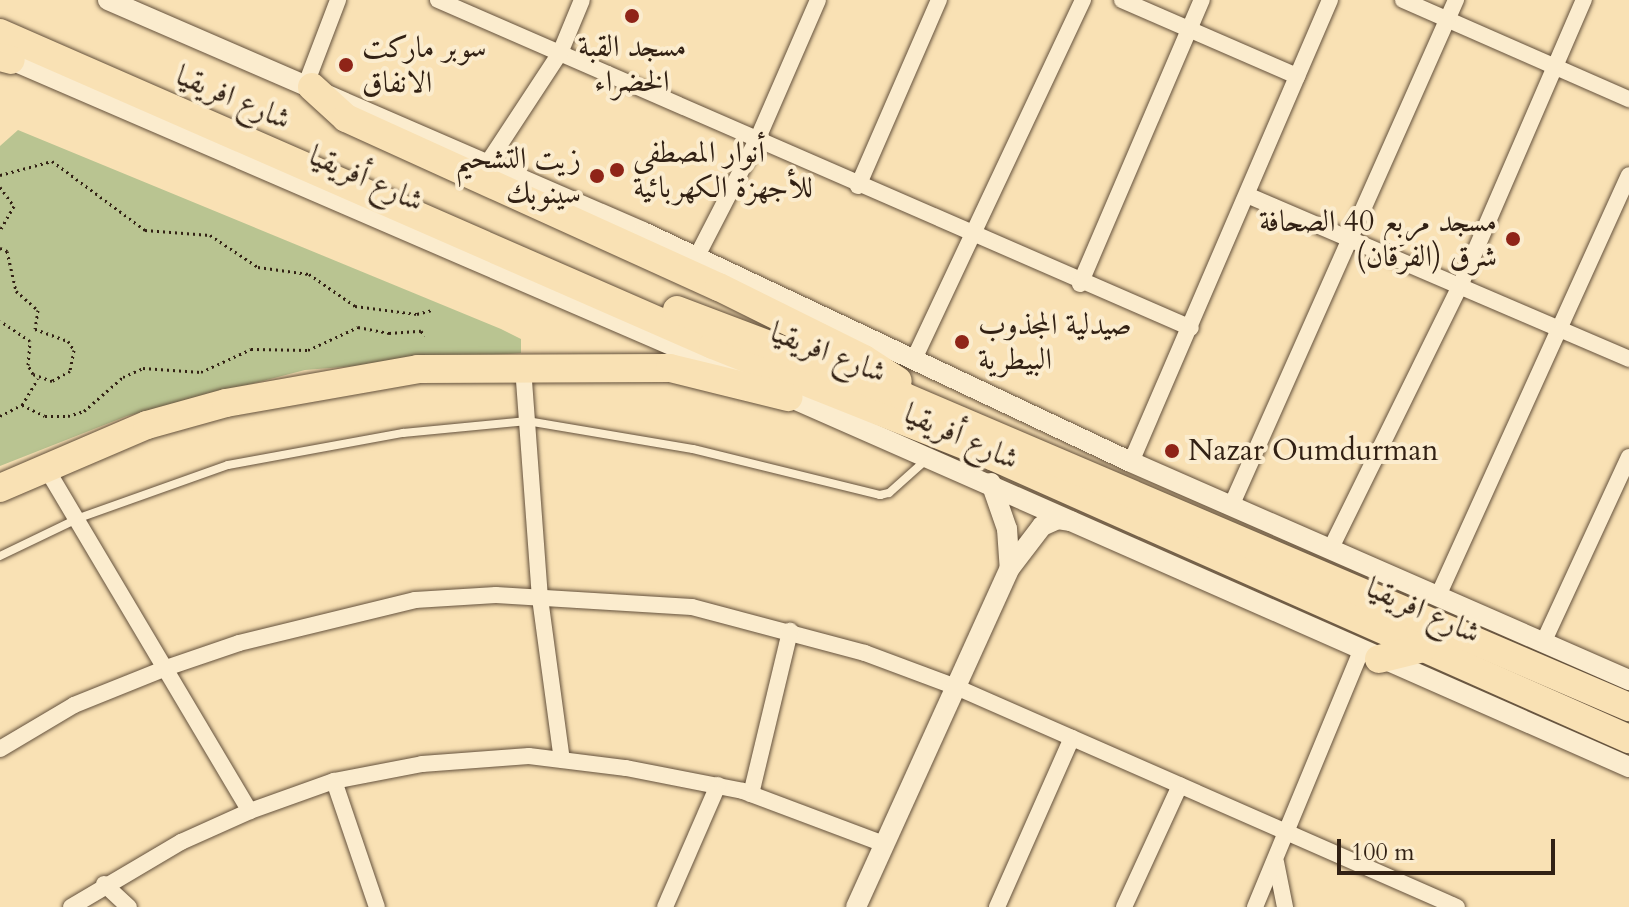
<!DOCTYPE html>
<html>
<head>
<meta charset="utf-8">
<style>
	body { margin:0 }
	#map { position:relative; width:1629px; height:907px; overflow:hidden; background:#f9e1b4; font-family:Cardo,Amiri,serif }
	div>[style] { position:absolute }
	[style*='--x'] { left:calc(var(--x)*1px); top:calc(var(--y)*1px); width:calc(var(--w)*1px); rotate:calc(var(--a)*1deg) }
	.green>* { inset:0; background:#b9c491 }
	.path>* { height:3px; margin-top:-1.5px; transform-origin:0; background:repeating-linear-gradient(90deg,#322114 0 2px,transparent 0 6px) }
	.roads { filter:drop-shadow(0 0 2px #64513c) drop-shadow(0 0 2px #64513c) }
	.service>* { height:8px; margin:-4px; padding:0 4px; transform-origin:4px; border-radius:4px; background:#fbecce }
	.minor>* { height:16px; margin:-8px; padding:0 8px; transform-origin:8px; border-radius:8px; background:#fbecce }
	.tertiary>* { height:20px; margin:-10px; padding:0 10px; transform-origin:10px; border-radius:10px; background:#fbecce }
	.trunk>* { height:28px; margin:-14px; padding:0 14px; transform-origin:14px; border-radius:14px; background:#f9e1b4 }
	.dots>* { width:22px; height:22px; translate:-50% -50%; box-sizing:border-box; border:4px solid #fbecce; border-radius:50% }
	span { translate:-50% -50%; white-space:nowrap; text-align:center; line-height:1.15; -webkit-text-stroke:8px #fbecce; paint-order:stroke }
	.poi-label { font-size:30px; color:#322114 }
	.left { translate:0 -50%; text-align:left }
	.right { translate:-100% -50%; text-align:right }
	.street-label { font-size:30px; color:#322114 }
	.scale { position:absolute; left:1337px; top:839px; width:218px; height:36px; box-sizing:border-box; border:4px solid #322114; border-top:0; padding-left:10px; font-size:24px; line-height:28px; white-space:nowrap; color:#322114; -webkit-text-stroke:6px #fbecce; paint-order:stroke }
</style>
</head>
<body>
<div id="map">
	<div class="green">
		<div style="clip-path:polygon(18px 130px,501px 329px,521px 339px,521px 353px,305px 370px,127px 416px,0 466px,0 146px)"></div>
	</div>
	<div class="path">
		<div style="--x:0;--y:175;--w:54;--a:-15.1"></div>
		<div style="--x:52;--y:161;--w:116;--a:36.6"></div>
		<div style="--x:145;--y:230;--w:65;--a:4.4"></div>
		<div style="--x:210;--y:235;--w:58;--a:33.7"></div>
		<div style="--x:258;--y:267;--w:51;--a:7.8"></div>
		<div style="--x:309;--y:274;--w:56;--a:34.8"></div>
		<div style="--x:355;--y:306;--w:63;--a:7.4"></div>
		<div style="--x:417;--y:314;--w:16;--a:-15"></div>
		<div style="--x:0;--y:187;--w:24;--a:54"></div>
		<div style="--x:14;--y:206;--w:28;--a:120"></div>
		<div style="--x:0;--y:248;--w:8;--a:23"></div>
		<div style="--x:7;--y:251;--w:41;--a:77.3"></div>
		<div style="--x:16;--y:291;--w:29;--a:41"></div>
		<div style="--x:38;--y:310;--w:19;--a:99"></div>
		<div style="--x:35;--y:329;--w:35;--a:20"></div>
		<div style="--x:68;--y:341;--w:11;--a:56"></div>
		<div style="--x:74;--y:350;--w:21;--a:101"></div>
		<div style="--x:70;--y:371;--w:21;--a:151"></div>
		<div style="--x:52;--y:381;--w:20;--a:-160"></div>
		<div style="--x:33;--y:374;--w:10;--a:-119"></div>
		<div style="--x:28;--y:365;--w:24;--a:-85"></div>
		<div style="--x:30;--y:341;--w:36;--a:-146"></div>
		<div style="--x:22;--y:405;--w:31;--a:-59"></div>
		<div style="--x:0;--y:416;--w:25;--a:-27"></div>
		<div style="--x:22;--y:405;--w:25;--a:26"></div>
		<div style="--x:45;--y:416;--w:23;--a:0"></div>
		<div style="--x:68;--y:416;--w:17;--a:-17"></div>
		<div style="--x:84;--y:411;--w:52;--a:-41.1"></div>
		<div style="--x:123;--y:377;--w:22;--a:-24"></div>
		<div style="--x:143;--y:368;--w:58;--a:3.9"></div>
		<div style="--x:201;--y:372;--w:55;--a:-24.7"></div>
		<div style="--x:251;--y:349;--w:57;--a:1"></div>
		<div style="--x:308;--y:350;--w:55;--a:-24.7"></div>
		<div style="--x:358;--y:327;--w:32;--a:11"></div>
		<div style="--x:389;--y:333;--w:32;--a:-4"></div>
		<div style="--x:421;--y:331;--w:6;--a:51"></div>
	</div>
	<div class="roads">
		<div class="service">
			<div style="--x:0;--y:556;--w:88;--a:-25.7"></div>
			<div style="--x:79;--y:518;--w:158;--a:-19.6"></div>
			<div style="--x:228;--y:465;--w:178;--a:-10.4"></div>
			<div style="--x:403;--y:433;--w:125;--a:-5.5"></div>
			<div style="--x:527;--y:421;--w:168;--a:9.6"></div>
			<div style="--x:693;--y:449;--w:193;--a:13.8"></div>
			<div style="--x:880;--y:495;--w:9;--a:-13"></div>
			<div style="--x:889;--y:493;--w:51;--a:-41.8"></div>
		</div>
		<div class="minor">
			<div style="--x:438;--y:0;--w:821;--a:23.54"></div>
			<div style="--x:1122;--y:0;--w:191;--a:23.5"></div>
			<div style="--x:1403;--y:0;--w:247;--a:23.7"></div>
			<div style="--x:306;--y:84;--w:90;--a:-69.1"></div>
			<div style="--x:487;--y:164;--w:133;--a:-56.7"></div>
			<div style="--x:560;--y:53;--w:57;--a:-67.5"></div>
			<div style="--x:858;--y:186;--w:203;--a:-66.5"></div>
			<div style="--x:1247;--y:195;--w:416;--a:23.2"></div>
			<div style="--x:696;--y:258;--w:135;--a:-62.7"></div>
			<div style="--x:758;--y:138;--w:150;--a:-66.5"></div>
			<div style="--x:1080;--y:284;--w:309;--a:-66.8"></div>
			<div style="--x:914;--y:359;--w:397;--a:-64.8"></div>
			<div style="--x:523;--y:367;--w:232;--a:85.8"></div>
			<div style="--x:540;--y:598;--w:163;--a:82.3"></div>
			<div style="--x:1131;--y:462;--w:503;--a:-66.7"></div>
			<div style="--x:46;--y:468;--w:399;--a:59.3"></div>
			<div style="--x:1232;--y:504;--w:552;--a:-66.04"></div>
			<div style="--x:1330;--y:550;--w:294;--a:-63.8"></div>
			<div style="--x:1460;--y:286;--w:312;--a:-66.6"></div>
			<div style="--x:1438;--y:596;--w:462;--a:-65.6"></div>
			<div style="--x:1543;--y:643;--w:205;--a:-65.2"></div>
			<div style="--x:0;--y:749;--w:86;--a:-30.7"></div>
			<div style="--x:74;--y:705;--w:99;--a:-21.9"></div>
			<div style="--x:166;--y:668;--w:77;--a:-18.9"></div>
			<div style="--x:239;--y:643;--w:181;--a:-13.7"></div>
			<div style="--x:415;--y:600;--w:81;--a:-3.5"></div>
			<div style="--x:496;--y:595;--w:196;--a:3.5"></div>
			<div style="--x:692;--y:607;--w:179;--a:14.9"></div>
			<div style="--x:865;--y:653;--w:97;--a:20.5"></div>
			<div style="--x:956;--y:687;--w:547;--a:23.71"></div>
			<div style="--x:334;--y:781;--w:133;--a:71.2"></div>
			<div style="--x:751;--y:794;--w:168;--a:-76.5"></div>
			<div style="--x:1276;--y:862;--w:46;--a:78.7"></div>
			<div style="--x:104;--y:884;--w:34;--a:43"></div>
			<div style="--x:71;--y:907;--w:128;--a:-30.6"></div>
			<div style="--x:181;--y:842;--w:76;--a:-24.2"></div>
			<div style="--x:250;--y:811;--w:89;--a:-19.7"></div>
			<div style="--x:334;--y:781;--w:90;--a:-10.9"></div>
			<div style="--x:422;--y:764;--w:107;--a:-4.3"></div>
			<div style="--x:529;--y:756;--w:98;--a:7.1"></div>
			<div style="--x:626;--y:768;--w:119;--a:11.1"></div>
			<div style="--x:743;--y:791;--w:151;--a:20.6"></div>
			<div style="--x:665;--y:907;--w:133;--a:-66.5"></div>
			<div style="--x:997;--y:907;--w:185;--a:-66.1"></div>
			<div style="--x:1124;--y:907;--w:134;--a:-65.3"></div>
			<div style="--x:1255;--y:907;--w:277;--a:-67.5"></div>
		</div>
		<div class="tertiary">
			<div style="--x:108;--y:0;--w:583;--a:23.44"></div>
			<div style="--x:643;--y:232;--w:539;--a:25.24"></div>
			<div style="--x:1131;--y:462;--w:544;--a:23.64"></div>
			<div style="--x:0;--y:55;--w:812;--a:23.37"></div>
			<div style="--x:778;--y:392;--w:930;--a:23.78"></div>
			<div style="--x:991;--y:483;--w:49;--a:70.8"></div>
			<div style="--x:1007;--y:529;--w:39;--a:86"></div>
			<div style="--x:856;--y:907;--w:372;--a:-65.6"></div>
			<div style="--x:1010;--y:568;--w:53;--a:-52.7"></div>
			<div style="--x:1042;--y:526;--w:17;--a:-24"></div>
			<div style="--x:1058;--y:519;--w:13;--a:9"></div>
		</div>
		<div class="trunk">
			<div style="--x:0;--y:33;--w:778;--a:23.63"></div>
			<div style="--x:713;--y:345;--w:302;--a:21.7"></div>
			<div style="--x:994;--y:457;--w:695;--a:23.95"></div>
			<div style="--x:0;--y:57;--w:11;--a:15"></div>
			<div style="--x:312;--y:87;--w:46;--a:42.4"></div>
			<div style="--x:346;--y:118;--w:409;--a:24.4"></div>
			<div style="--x:719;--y:287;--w:162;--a:26.4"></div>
			<div style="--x:864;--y:359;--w:40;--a:32.9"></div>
			<div style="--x:677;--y:310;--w:242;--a:20.8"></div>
			<div style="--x:903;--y:396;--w:790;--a:23.19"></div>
			<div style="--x:0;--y:488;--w:160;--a:-23.2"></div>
			<div style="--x:147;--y:425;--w:82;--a:-15.6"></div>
			<div style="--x:226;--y:403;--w:195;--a:-10"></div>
			<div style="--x:418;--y:369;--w:252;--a:-0.2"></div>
			<div style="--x:670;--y:368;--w:122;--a:13.8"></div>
			<div style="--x:1379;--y:659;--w:45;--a:-14"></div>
		</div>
	</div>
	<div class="dots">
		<div style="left:632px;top:16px;background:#8f2418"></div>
		<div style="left:346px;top:65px;background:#8f2418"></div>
		<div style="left:617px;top:170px;background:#8f2418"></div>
		<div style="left:597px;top:176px;background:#8f2418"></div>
		<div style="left:1513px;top:239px;background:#8f2418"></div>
		<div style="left:962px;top:342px;background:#8f2418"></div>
		<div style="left:1172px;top:451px;background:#8f2418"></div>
	</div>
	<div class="poi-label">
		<span style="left:632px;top:64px">مسجد القبة<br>الخضراء</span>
		<span class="left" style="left:362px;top:65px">سوبر ماركت<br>الانفاق</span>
		<span class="left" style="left:633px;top:170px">أنوار المصطفى<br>للأجهزة الكهربائية</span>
		<span class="right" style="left:581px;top:176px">زيت التشحيم<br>سينوبك</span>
		<span class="right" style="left:1497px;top:239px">مسجد مربع 40 الصحافة<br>شرق (الفرقان)</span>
		<span class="left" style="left:978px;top:342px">صيدلية المجذوب<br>البيطرية</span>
		<span class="left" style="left:1188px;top:451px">Nazar Oumdurman</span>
	</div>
	<div class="street-label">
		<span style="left:233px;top:98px;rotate:23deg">شارع افريقيا</span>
		<span style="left:366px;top:179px;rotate:24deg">شارع أفريقيا</span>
		<span style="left:828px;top:353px;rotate:21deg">شارع افريقيا</span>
		<span style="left:961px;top:437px;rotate:24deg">شارع أفريقيا</span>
		<span style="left:1423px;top:611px;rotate:24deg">شارع افريقيا</span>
	</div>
	<div class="scale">100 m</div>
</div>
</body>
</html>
